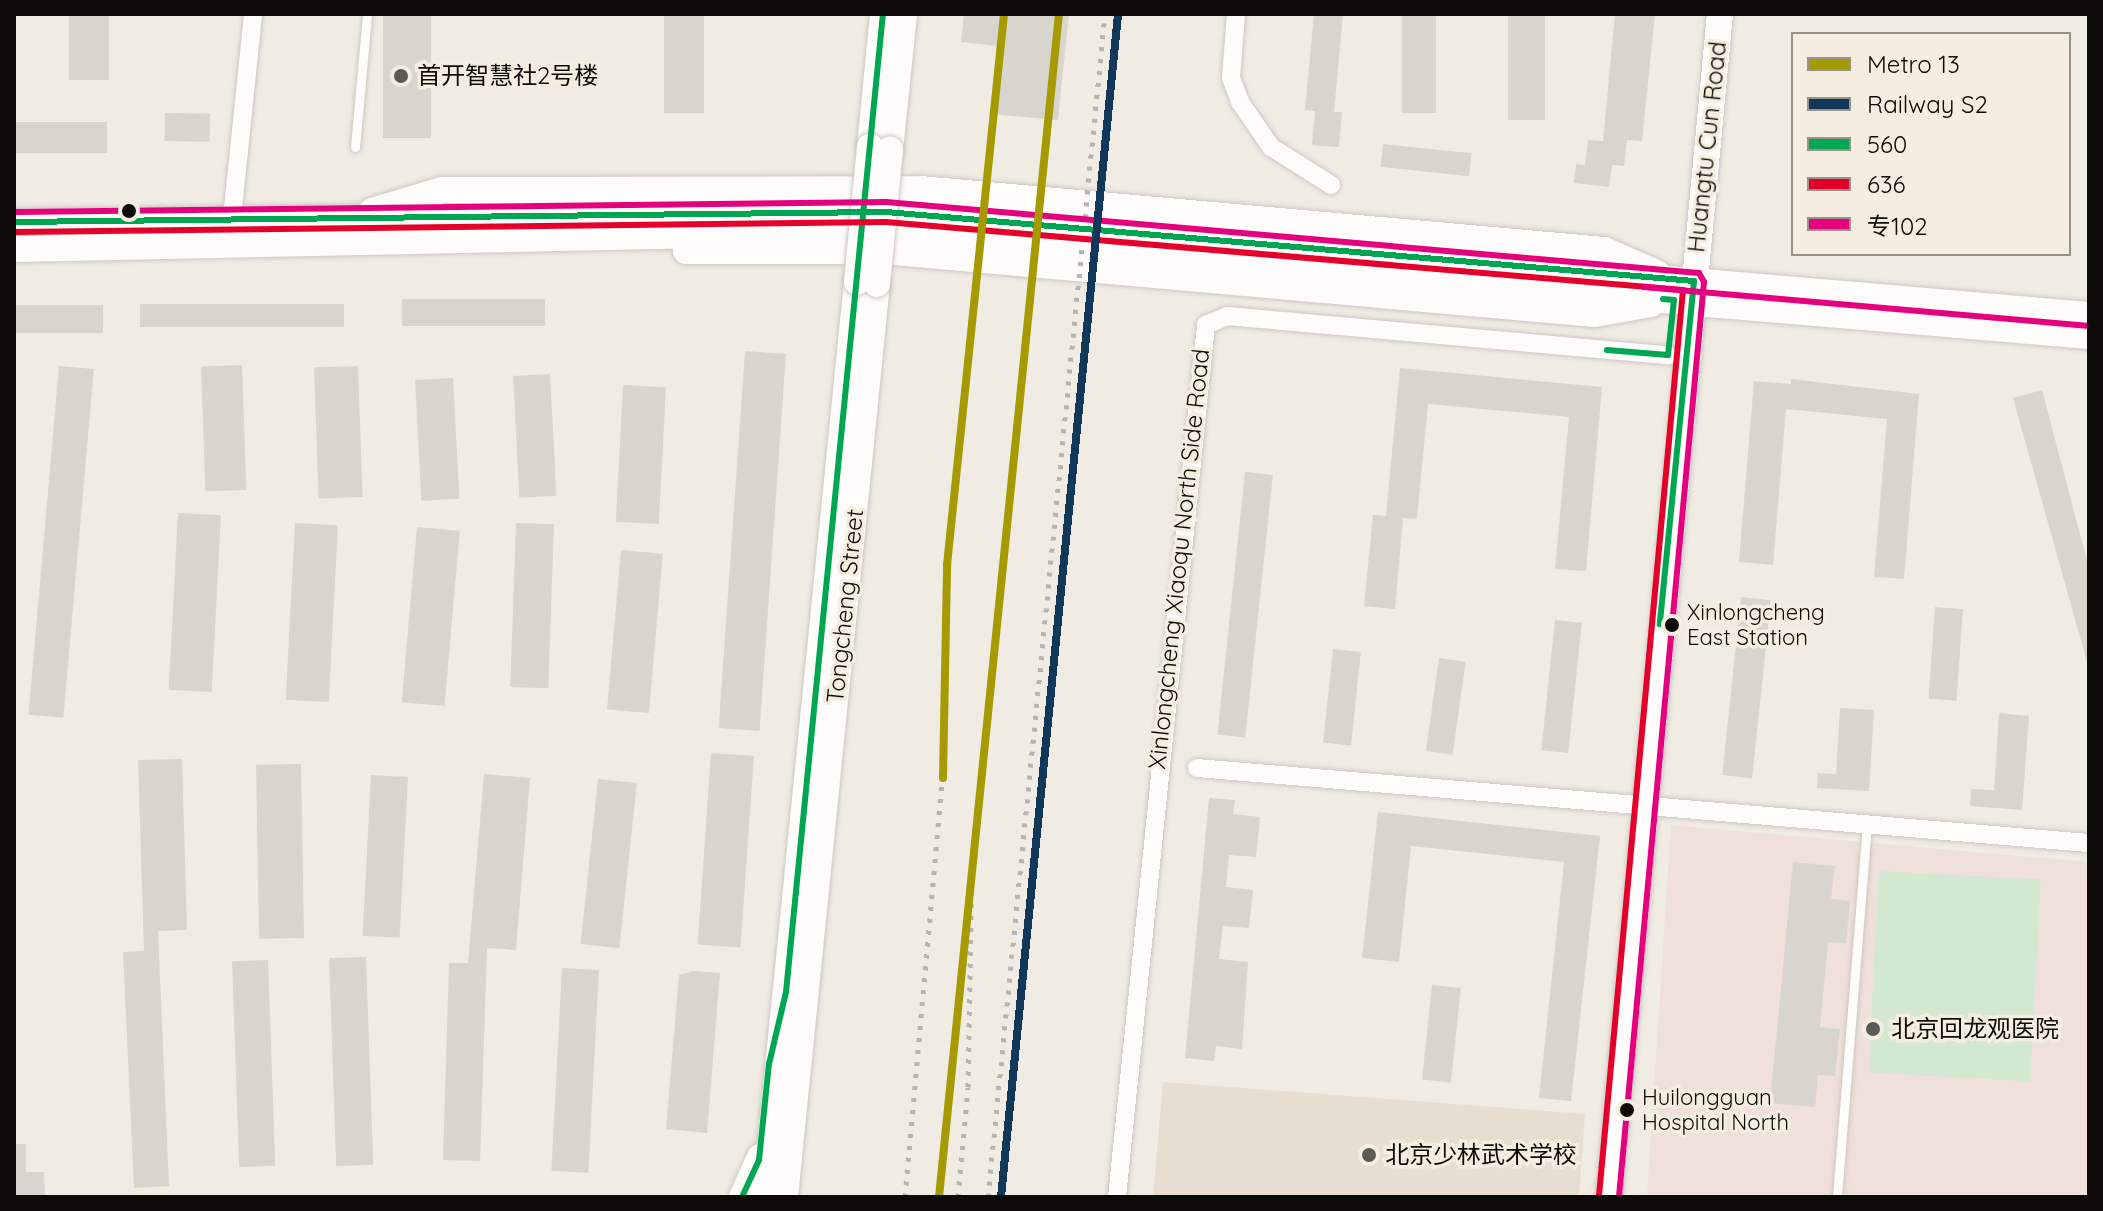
<!DOCTYPE html>
<html>
<head>
<meta charset="utf-8">
<style>
	body { margin:0 }
	#map { position:relative; width:2103px; height:1211px; overflow:hidden; background:#f0ece4; font-family:Quicksand,"Noto Sans SC",sans-serif }
	div>[style] { position:absolute }
	[style*='--x'] { left:calc(var(--x)*1px); top:calc(var(--y)*1px); width:calc(var(--w)*1px); rotate:calc(var(--a)*1deg) }
	.education>* { inset:0; background:#e7ddd0 }
	.medical>* { inset:0; background:#efe0d9 }
	.green>* { inset:0; background:#d2e8d0; transform-origin:0 0 }
	.building>* { inset:0; background:#d8d4ce; transform-origin:0 0 }
	.roads { filter:drop-shadow(0 0 2px #ccc9c3) drop-shadow(0 0 2px #ccc9c3) }
	.lane>* { height:9px; margin:-4.5px; padding:0 4.5px; transform-origin:4.5px; border-radius:4.5px; background:#fdfcfb }
	.street>* { height:18px; margin:-9px; padding:0 9px; transform-origin:9px; border-radius:9px; background:#fdfcfb }
	.secondary>* { height:26px; margin:-13px; padding:0 13px; transform-origin:13px; border-radius:13px; background:#fdfcfb }
	.rail>* { height:5px; margin-top:-2.5px; transform-origin:0; background:repeating-linear-gradient(90deg,#b4b4b2 0 4px,transparent 0 12px) }
	.bridges { filter:drop-shadow(0 0 2px #ccc9c3) drop-shadow(0 0 2px #ccc9c3) }
	.secondary-bridge>* { height:26px; margin:-13px; padding:0 13px; transform-origin:13px; border-radius:13px; background:#fdfcfb }
	.bus-1>* { height:6px; margin:-3px; padding:0 3px; transform-origin:3px; border-radius:3px; background:#00a651 }
	.bus-2>* { height:6px; margin:-3px; padding:0 3px; transform-origin:3px; border-radius:3px; background:#e4002b }
	.bus-3>* { height:6px; margin:-3px; padding:0 3px; transform-origin:3px; border-radius:3px; background:#e5007d }
	.rail-1>* { height:8px; margin:-4px; padding:0 4px; transform-origin:4px; border-radius:4px; background:#11385b }
	.metro-1>* { height:8px; margin:-4px; padding:0 4px; transform-origin:4px; border-radius:4px; background:#a69a02 }
	.dots>* { width:22px; height:22px; translate:-50% -50%; box-sizing:border-box; border:4px solid #f5eddf; border-radius:50% }
	span { translate:-50% -50%; white-space:nowrap; text-align:center; line-height:1.15; -webkit-text-stroke:7px #f5eddf; paint-order:stroke }
	.bus-label { font-size:22px; color:#0d0b07 }
	.left { translate:0 -50%; text-align:left }
	.poi-label { font-size:24px; color:#0d0b07 }
	.street-label { font-size:24px; color:#0d0b07 }
	.frame { position:absolute; inset:0; border:16px solid #0d0b07; pointer-events:none }
	.legend { position:absolute; left:1791px; top:32px; width:280px; height:224px; box-sizing:border-box; background:#f5eddf; border:2px solid #989389; margin:0; padding:10px 14px; list-style:none; font-size:24px; color:#0d0b07 }
	.legend li { display:flex; align-items:center; gap:16px; height:40px }
	.legend b { width:40px; border:2px solid #989389 }
</style>
</head>
<body>
<div id="map">
	<div class="education">
		<div style="clip-path:polygon(1163px 1082px,1585px 1114px,1579px 1197px,1153px 1197px)"></div>
	</div>
	<div class="medical">
		<div style="clip-path:polygon(1671px 825px,2089px 862px,2089px 1197px,1647px 1197px)"></div>
	</div>
	<div class="green">
		<div style="left:1879px;top:871px;width:162px;height:202px;rotate:3deg"></div>
	</div>
	<div class="building">
		<div style="left:69px;top:14px;width:40px;height:66px"></div>
		<div style="left:383px;top:14px;width:48px;height:124px"></div>
		<div style="left:664px;top:14px;width:40px;height:99px"></div>
		<div style="clip-path:polygon(964px 14px,1069px 14px,1058px 120px,990px 114px,997px 46px,961px 42px)"></div>
		<div style="clip-path:polygon(1314px 14px,1343px 14px,1334px 112px,1342px 112px,1339px 147px,1312px 145px,1315px 111px,1305px 110px)"></div>
		<div style="left:1402px;top:14px;width:34px;height:99px"></div>
		<div style="left:1508px;top:14px;width:37px;height:106px"></div>
		<div style="clip-path:polygon(1615px 14px,1655px 14px,1642px 141px,1627px 140px,1624px 166px,1612px 165px,1609px 187px,1574px 183px,1576px 164px,1585px 165px,1588px 140px,1603px 141px)"></div>
		<div style="left:165px;top:113px;width:45px;height:28px;rotate:1deg"></div>
		<div style="left:14px;top:122px;width:93px;height:31px"></div>
		<div style="left:1383px;top:144px;width:89px;height:23px;rotate:6deg"></div>
		<div style="left:545px;top:299px;width:27px;height:143px;rotate:90deg"></div>
		<div style="left:344px;top:304px;width:23px;height:204px;rotate:90deg"></div>
		<div style="left:14px;top:305px;width:89px;height:28px"></div>
		<div style="left:745px;top:351px;width:41px;height:378px;rotate:4deg"></div>
		<div style="left:242px;top:365px;width:125px;height:41px;rotate:88deg"></div>
		<div style="left:59px;top:366px;width:35px;height:350px;rotate:5deg"></div>
		<div style="left:358px;top:366px;width:131px;height:44px;rotate:88deg"></div>
		<div style="clip-path:polygon(1400px 368px,1602px 387px,1586px 571px,1555px 569px,1569px 417px,1428px 404px,1417px 519px,1403px 518px,1395px 609px,1364px 606px,1373px 515px,1386px 516px)"></div>
		<div style="left:550px;top:374px;width:122px;height:37px;rotate:87deg"></div>
		<div style="left:453px;top:378px;width:121px;height:38px;rotate:87deg"></div>
		<div style="clip-path:polygon(1791px 379px,1919px 394px,1904px 579px,1874px 577px,1887px 419px,1786px 409px,1773px 565px,1739px 562px,1754px 381px,1791px 384px)"></div>
		<div style="left:623px;top:385px;width:43px;height:137px;rotate:3deg"></div>
		<div style="clip-path:polygon(2042px 390px,2089px 568px,2089px 669px,2013px 398px)"></div>
		<div style="left:1245px;top:472px;width:28px;height:264px;rotate:6deg"></div>
		<div style="left:178px;top:513px;width:43px;height:177px;rotate:3deg"></div>
		<div style="left:295px;top:523px;width:43px;height:177px;rotate:3deg"></div>
		<div style="left:516px;top:523px;width:38px;height:164px;rotate:2deg"></div>
		<div style="left:417px;top:527px;width:43px;height:176px;rotate:5deg"></div>
		<div style="left:621px;top:550px;width:42px;height:160px;rotate:5deg"></div>
		<div style="left:1741px;top:597px;width:30px;height:179px;rotate:6deg"></div>
		<div style="left:1935px;top:607px;width:28px;height:92px;rotate:4deg"></div>
		<div style="left:1555px;top:620px;width:27px;height:131px;rotate:6deg"></div>
		<div style="left:1333px;top:649px;width:28px;height:94px;rotate:6deg"></div>
		<div style="left:1439px;top:658px;width:27px;height:94px;rotate:8deg"></div>
		<div style="clip-path:polygon(1840px 708px,1874px 710px,1869px 791px,1817px 788px,1818px 773px,1836px 774px)"></div>
		<div style="clip-path:polygon(1999px 713px,2029px 716px,2022px 810px,1970px 806px,1971px 789px,1994px 790px)"></div>
		<div style="left:711px;top:753px;width:43px;height:192px;rotate:4deg"></div>
		<div style="clip-path:polygon(182px 759px,187px 930px,158px 931px,169px 1186px,134px 1188px,123px 952px,144px 951px,138px 760px)"></div>
		<div style="left:301px;top:764px;width:174px;height:45px;rotate:89deg"></div>
		<div style="clip-path:polygon(484px 774px,530px 778px,516px 950px,487px 948px,480px 1161px,443px 1160px,449px 963px,468px 963px)"></div>
		<div style="left:371px;top:775px;width:37px;height:161px;rotate:3deg"></div>
		<div style="left:598px;top:779px;width:39px;height:166px;rotate:6deg"></div>
		<div style="clip-path:polygon(1209px 798px,1235px 800px,1233px 814px,1260px 817px,1256px 857px,1229px 855px,1226px 887px,1253px 890px,1249px 928px,1223px 926px,1219px 959px,1248px 962px,1242px 1049px,1216px 1046px,1214px 1061px,1185px 1058px)"></div>
		<div style="clip-path:polygon(1378px 812px,1600px 836px,1571px 1101px,1539px 1098px,1564px 862px,1411px 846px,1399px 962px,1362px 958px)"></div>
		<div style="clip-path:polygon(1793px 862px,1835px 866px,1831px 899px,1850px 901px,1846px 943px,1828px 942px,1820px 1027px,1840px 1029px,1835px 1076px,1818px 1075px,1815px 1107px,1770px 1103px)"></div>
		<div style="left:366px;top:957px;width:208px;height:37px;rotate:88deg"></div>
		<div style="left:268px;top:960px;width:206px;height:36px;rotate:88deg"></div>
		<div style="left:562px;top:968px;width:37px;height:203px;rotate:3deg"></div>
		<div style="clip-path:polygon(693px 971px,720px 973px,707px 1133px,666px 1129px,679px 975px)"></div>
		<div style="left:1432px;top:985px;width:29px;height:95px;rotate:6deg"></div>
		<div style="clip-path:polygon(14px 1144px,26px 1144px,26px 1172px,44px 1172px,45px 1197px,14px 1197px)"></div>
	</div>
	<div class="roads">
		<div class="lane">
			<div style="--x:355;--y:147;--w:134;--a:-84.8"></div>
			<div style="--x:1837;--y:1197;--w:373;--a:-85.4"></div>
		</div>
		<div class="street">
			<div style="--x:1236;--y:14;--w:64;--a:94.5"></div>
			<div style="--x:1231;--y:78;--w:26;--a:69"></div>
			<div style="--x:1240;--y:102;--w:55;--a:55.4"></div>
			<div style="--x:1271;--y:147;--w:71;--a:32.3"></div>
			<div style="--x:232;--y:218;--w:205;--a:-84.1"></div>
			<div style="--x:1197;--y:768;--w:895;--a:4.81"></div>
			<div style="--x:1117;--y:1197;--w:877;--a:-84.17"></div>
			<div style="--x:1206;--y:325;--w:23;--a:-23"></div>
			<div style="--x:1227;--y:316;--w:443;--a:5.1"></div>
		</div>
		<div class="secondary">
			<div style="--x:870;--y:147;--w:134;--a:-84.4"></div>
			<div style="--x:890;--y:150;--w:137;--a:-84.1"></div>
			<div style="--x:372;--y:211;--w:73;--a:-16.7"></div>
			<div style="--x:442;--y:190;--w:479;--a:-0.1"></div>
			<div style="--x:921;--y:189;--w:686;--a:5.1"></div>
			<div style="--x:1604;--y:250;--w:58;--a:23.5"></div>
			<div style="--x:14;--y:222;--w:872;--a:-0.66"></div>
			<div style="--x:886;--y:212;--w:1207;--a:4.89"></div>
			<div style="--x:14;--y:249;--w:838;--a:-1.16"></div>
			<div style="--x:852;--y:232;--w:1241;--a:4.81"></div>
			<div style="--x:686;--y:251;--w:197;--a:0"></div>
			<div style="--x:883;--y:251;--w:715;--a:5.06"></div>
			<div style="--x:1595;--y:314;--w:57;--a:-10.1"></div>
			<div style="--x:742;--y:1197;--w:44;--a:-65.8"></div>
			<div style="--x:765;--y:1197;--w:920;--a:-84.26"></div>
			<div style="--x:785;--y:1197;--w:918;--a:-84.25"></div>
			<div style="--x:1609;--y:1197;--w:1188;--a:-84.64"></div>
		</div>
	</div>
	<div class="rail">
		<div style="--x:905;--y:1197;--w:426;--a:-84.9"></div>
		<div style="--x:958;--y:1197;--w:110;--a:-84.8"></div>
		<div style="--x:968;--y:1087;--w:220;--a:-89"></div>
		<div style="--x:988;--y:1197;--w:1189;--a:-84.35"></div>
	</div>
	<div class="bridges">
		<div class="secondary-bridge">
			<div style="--x:857;--y:282;--w:136;--a:-84.5"></div>
			<div style="--x:877;--y:284;--w:135;--a:-84.5"></div>
		</div>
	</div>
	<div class="bus-1">
		<div style="--x:14;--y:222;--w:872;--a:-0.66"></div>
		<div style="--x:886;--y:212;--w:811;--a:4.88"></div>
		<div style="--x:1694;--y:281;--w:345;--a:95.7"></div>
		<div style="--x:1607;--y:350;--w:61;--a:4.7"></div>
		<div style="--x:1668;--y:355;--w:55;--a:-83.8"></div>
		<div style="--x:1674;--y:300;--w:11;--a:-175"></div>
		<div style="--x:742;--y:1197;--w:41;--a:-65.3"></div>
		<div style="--x:759;--y:1160;--w:97;--a:-84.1"></div>
		<div style="--x:769;--y:1064;--w:74;--a:-76.7"></div>
		<div style="--x:786;--y:992;--w:983;--a:-84.34"></div>
	</div>
	<div class="bus-2">
		<div style="--x:14;--y:232;--w:872;--a:-0.66"></div>
		<div style="--x:886;--y:222;--w:800;--a:4.88"></div>
		<div style="--x:1683;--y:290;--w:910;--a:95.3"></div>
	</div>
	<div class="bus-3">
		<div style="--x:14;--y:212;--w:872;--a:-0.66"></div>
		<div style="--x:886;--y:202;--w:816;--a:4.99"></div>
		<div style="--x:1699;--y:273;--w:10;--a:61"></div>
		<div style="--x:1704;--y:282;--w:919;--a:95.31"></div>
		<div style="--x:1644;--y:287;--w:447;--a:5"></div>
	</div>
	<div class="rail-1">
		<div style="--x:1001;--y:1197;--w:1189;--a:-84.35"></div>
	</div>
	<div class="metro-1">
		<div style="--x:943;--y:778;--w:213;--a:-88.9"></div>
		<div style="--x:947;--y:565;--w:554;--a:-84.09"></div>
		<div style="--x:939;--y:1197;--w:1189;--a:-84.21"></div>
	</div>
	<div class="dots">
		<div style="left:401px;top:76px;background:#5c5a54"></div>
		<div style="left:129px;top:211px;background:#0d0b07"></div>
		<div style="left:1672px;top:625px;background:#0d0b07"></div>
		<div style="left:1873px;top:1029px;background:#5c5a54"></div>
		<div style="left:1627px;top:1110px;background:#0d0b07"></div>
		<div style="left:1369px;top:1155px;background:#5c5a54"></div>
	</div>
	<div class="bus-label">
		<span class="left" style="left:1687px;top:625px">Xinlongcheng<br>East Station</span>
		<span class="left" style="left:1642px;top:1110px">Huilongguan<br>Hospital North</span>
	</div>
	<div class="poi-label">
		<span class="left" style="left:417px;top:76px">首开智慧社2号楼</span>
		<span class="left" style="left:1891px;top:1029px">北京回龙观医院</span>
		<span class="left" style="left:1385px;top:1155px">北京少林武术学校</span>
	</div>
	<div class="street-label">
		<span style="left:1707px;top:147px;rotate:-84deg">Huangtu Cun Road</span>
		<span style="left:1179px;top:559px;rotate:-84deg">Xinlongcheng Xiaoqu North Side Road</span>
		<span style="left:845px;top:606px;rotate:-84deg">Tongcheng Street</span>
	</div>
	<div class="frame"></div>
	<ul class="legend">
	<li><b style="height:10px;background:#a69a02"></b>Metro 13</li>
	<li><b style="height:10px;background:#11385b"></b>Railway S2</li>
	<li><b style="height:10px;background:#00a651"></b>560</li>
	<li><b style="height:10px;background:#e4002b"></b>636</li>
	<li><b style="height:10px;background:#e5007d"></b>专102</li>
	</ul>
</div>
</body>
</html>
